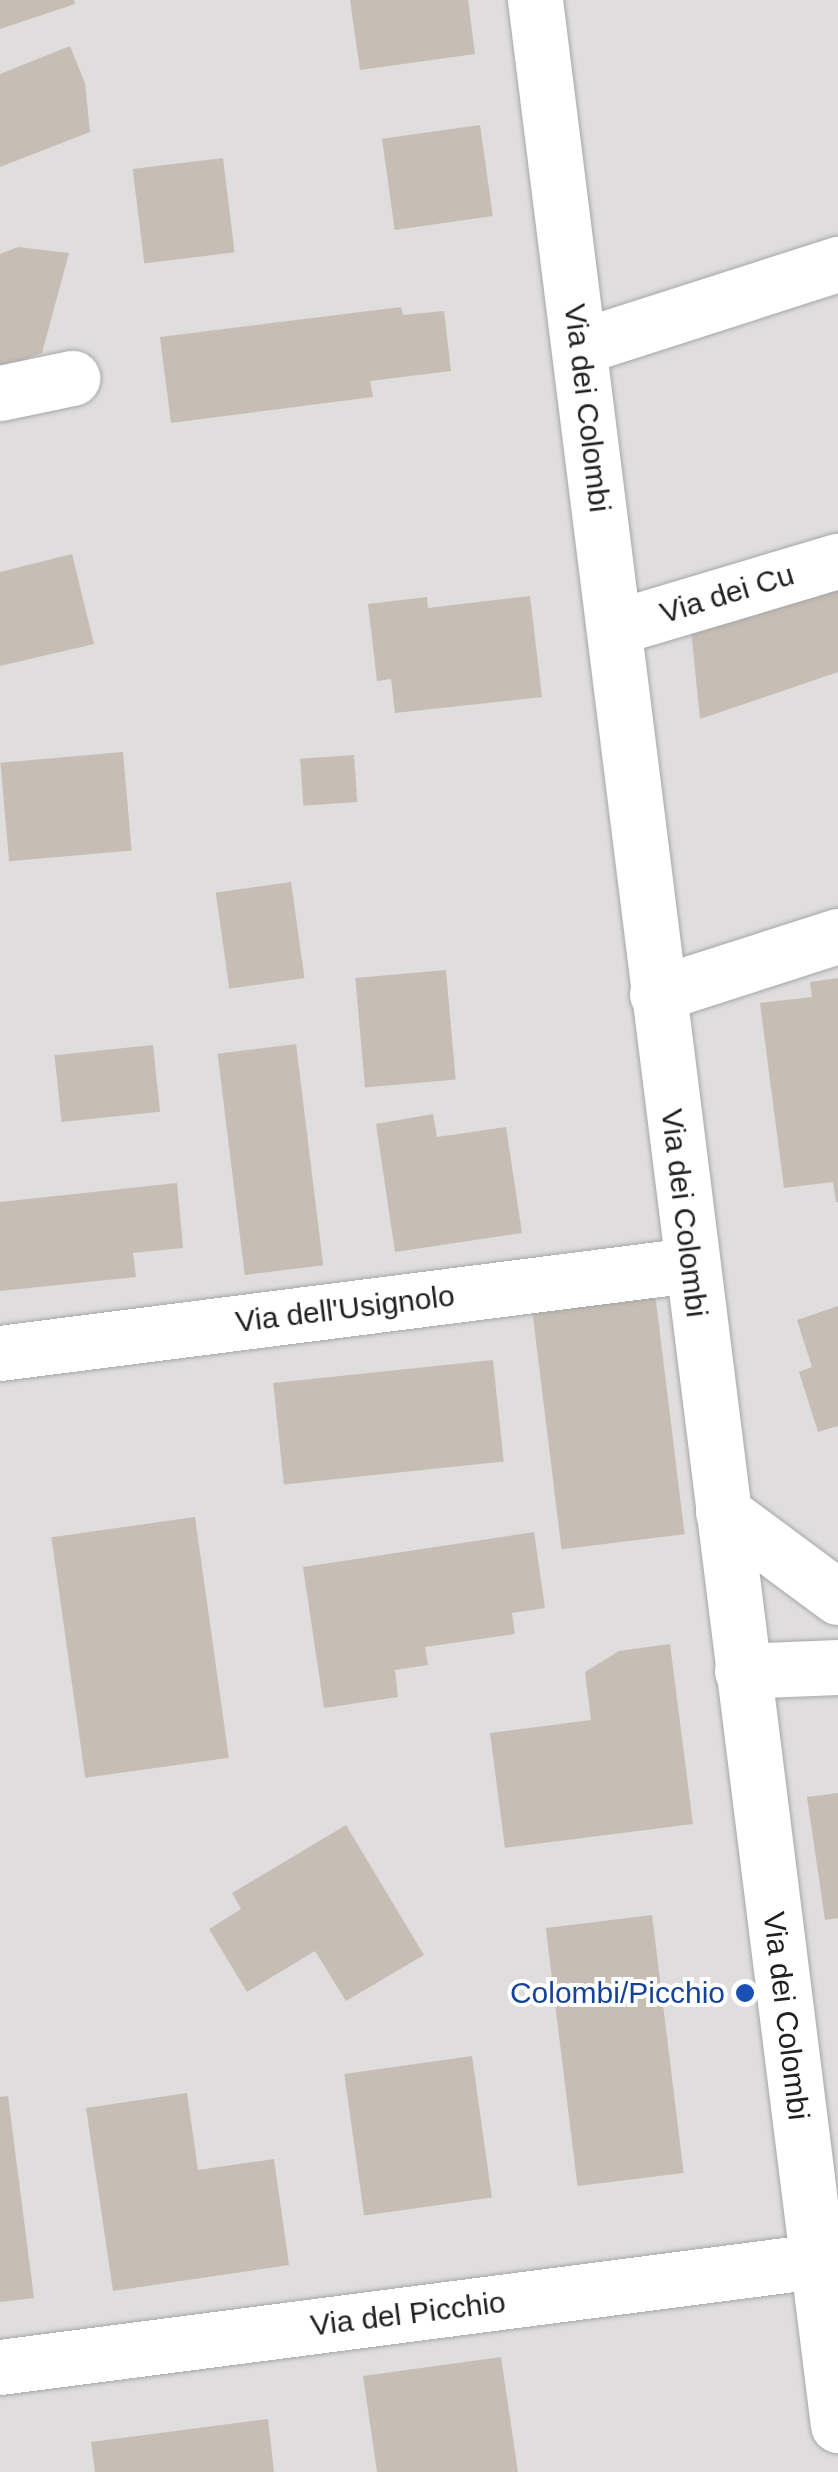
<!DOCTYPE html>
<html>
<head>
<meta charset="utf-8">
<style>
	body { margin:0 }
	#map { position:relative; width:838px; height:2472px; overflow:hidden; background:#f1eee6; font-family:Arial,sans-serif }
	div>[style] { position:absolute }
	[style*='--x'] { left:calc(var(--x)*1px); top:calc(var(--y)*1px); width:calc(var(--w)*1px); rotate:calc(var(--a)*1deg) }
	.residential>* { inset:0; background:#dfdddd; transform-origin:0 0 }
	.building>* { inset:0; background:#c6beb5; transform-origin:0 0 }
	.roads { filter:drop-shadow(0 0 2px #a7a7a7) drop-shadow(0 0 2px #a7a7a7) }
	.street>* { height:55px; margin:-27.5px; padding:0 27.5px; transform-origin:27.5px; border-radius:27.5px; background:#fff }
	.dots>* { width:28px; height:28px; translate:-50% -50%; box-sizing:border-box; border:5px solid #fff; border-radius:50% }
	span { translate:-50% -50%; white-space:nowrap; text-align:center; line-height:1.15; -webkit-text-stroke:8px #fff; paint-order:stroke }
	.street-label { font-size:30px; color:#202020 }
	.transit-label { font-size:30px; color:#164399 }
	.right { translate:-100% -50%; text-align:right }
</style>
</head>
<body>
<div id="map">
	<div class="residential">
		<div style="left:0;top:0;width:838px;height:2472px"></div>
	</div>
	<div class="building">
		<div style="clip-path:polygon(0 0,74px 0,75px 4px,0 29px)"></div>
		<div style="clip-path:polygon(350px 0,468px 0,475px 54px,360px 70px)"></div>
		<div style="clip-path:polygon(70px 46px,85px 83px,90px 132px,0 167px,0 74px)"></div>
		<div style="left:480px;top:125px;width:92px;height:99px;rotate:82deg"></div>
		<div style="left:223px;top:158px;width:95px;height:91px;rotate:83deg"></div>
		<div style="clip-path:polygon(18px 247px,69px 253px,42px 353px,0 368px,0 254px)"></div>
		<div style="clip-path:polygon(401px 307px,403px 315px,444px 311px,451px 371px,370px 381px,373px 397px,171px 423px,160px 337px)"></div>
		<div style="clip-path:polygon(72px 554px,94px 644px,0 666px,0 572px)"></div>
		<div style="clip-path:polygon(838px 585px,838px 672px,700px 719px,691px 630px)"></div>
		<div style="clip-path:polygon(530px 596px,542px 697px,395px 713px,391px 679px,377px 681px,368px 604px,427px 597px,428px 608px)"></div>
		<div style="left:123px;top:752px;width:99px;height:123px;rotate:85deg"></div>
		<div style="left:354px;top:755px;width:47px;height:54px;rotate:86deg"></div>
		<div style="left:291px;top:882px;width:97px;height:76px;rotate:82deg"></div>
		<div style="left:446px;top:970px;width:110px;height:91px;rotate:85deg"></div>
		<div style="clip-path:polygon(838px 978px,838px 1202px,836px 1202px,833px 1182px,784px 1188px,760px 1003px,812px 997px,810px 982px)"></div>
		<div style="left:296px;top:1044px;width:223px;height:79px;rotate:83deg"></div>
		<div style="left:153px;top:1045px;width:67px;height:99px;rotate:84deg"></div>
		<div style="clip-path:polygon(433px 1114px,437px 1137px,506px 1127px,522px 1233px,395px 1252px,376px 1124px)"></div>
		<div style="clip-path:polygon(177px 1183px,183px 1248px,133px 1253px,136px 1277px,0 1291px,0 1202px)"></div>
		<div style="left:655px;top:1293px;width:243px;height:124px;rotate:83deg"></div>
		<div style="clip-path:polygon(838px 1306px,838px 1426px,818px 1432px,799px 1372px,812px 1367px,797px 1320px)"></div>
		<div style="left:493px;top:1360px;width:102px;height:221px;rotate:84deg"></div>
		<div style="left:195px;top:1517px;width:243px;height:145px;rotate:82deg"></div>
		<div style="clip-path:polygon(534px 1532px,545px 1608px,512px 1613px,515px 1634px,425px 1647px,428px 1665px,395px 1670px,398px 1697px,324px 1708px,303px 1567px)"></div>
		<div style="clip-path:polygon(670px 1644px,693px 1824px,505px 1848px,490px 1733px,591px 1720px,585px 1672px,619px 1651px)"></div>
		<div style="clip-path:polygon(838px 1793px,838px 1918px,825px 1920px,807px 1797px)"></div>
		<div style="clip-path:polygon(346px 1825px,424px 1955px,346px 2001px,315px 1951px,247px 1992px,209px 1929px,241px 1909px,232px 1893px)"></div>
		<div style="left:652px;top:1915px;width:260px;height:107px;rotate:83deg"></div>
		<div style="left:472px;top:2056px;width:143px;height:129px;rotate:82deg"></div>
		<div style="clip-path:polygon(187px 2093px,198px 2170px,274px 2159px,289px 2265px,113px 2291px,86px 2108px)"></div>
		<div style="clip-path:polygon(8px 2096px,34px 2298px,0 2302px,0 2097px)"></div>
		<div style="clip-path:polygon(501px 2357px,518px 2472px,377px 2472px,363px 2376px)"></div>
		<div style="clip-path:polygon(268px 2419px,274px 2472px,95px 2472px,91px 2442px)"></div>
	</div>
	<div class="roads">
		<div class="street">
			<div style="--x:535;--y:0;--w:2444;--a:82.88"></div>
			<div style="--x:579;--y:347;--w:272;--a:-17.8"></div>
			<div style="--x:0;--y:393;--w:74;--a:-11.8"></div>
			<div style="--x:616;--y:627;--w:232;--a:-16.6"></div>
			<div style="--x:657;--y:994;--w:190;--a:-17.8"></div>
			<div style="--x:0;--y:1353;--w:696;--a:-7.27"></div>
			<div style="--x:723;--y:1512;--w:143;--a:36.5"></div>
			<div style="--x:742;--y:1671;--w:96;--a:-2.4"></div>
			<div style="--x:0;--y:2367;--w:823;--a:-7.4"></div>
		</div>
	</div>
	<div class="dots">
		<div style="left:745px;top:1993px;background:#1a4fb4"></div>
	</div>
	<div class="street-label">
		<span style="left:587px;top:408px;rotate:83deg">Via dei Colombi</span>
		<span style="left:727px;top:594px;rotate:-17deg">Via dei Cu</span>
		<span style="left:684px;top:1213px;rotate:83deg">Via dei Colombi</span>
		<span style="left:345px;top:1309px;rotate:-7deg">Via dell'Usignolo</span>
		<span style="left:786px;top:2016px;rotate:83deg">Via dei Colombi</span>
		<span style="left:408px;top:2314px;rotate:-7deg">Via del Picchio</span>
	</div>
	<div class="transit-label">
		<span class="right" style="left:725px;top:1993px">Colombi/Picchio</span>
	</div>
</div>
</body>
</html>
